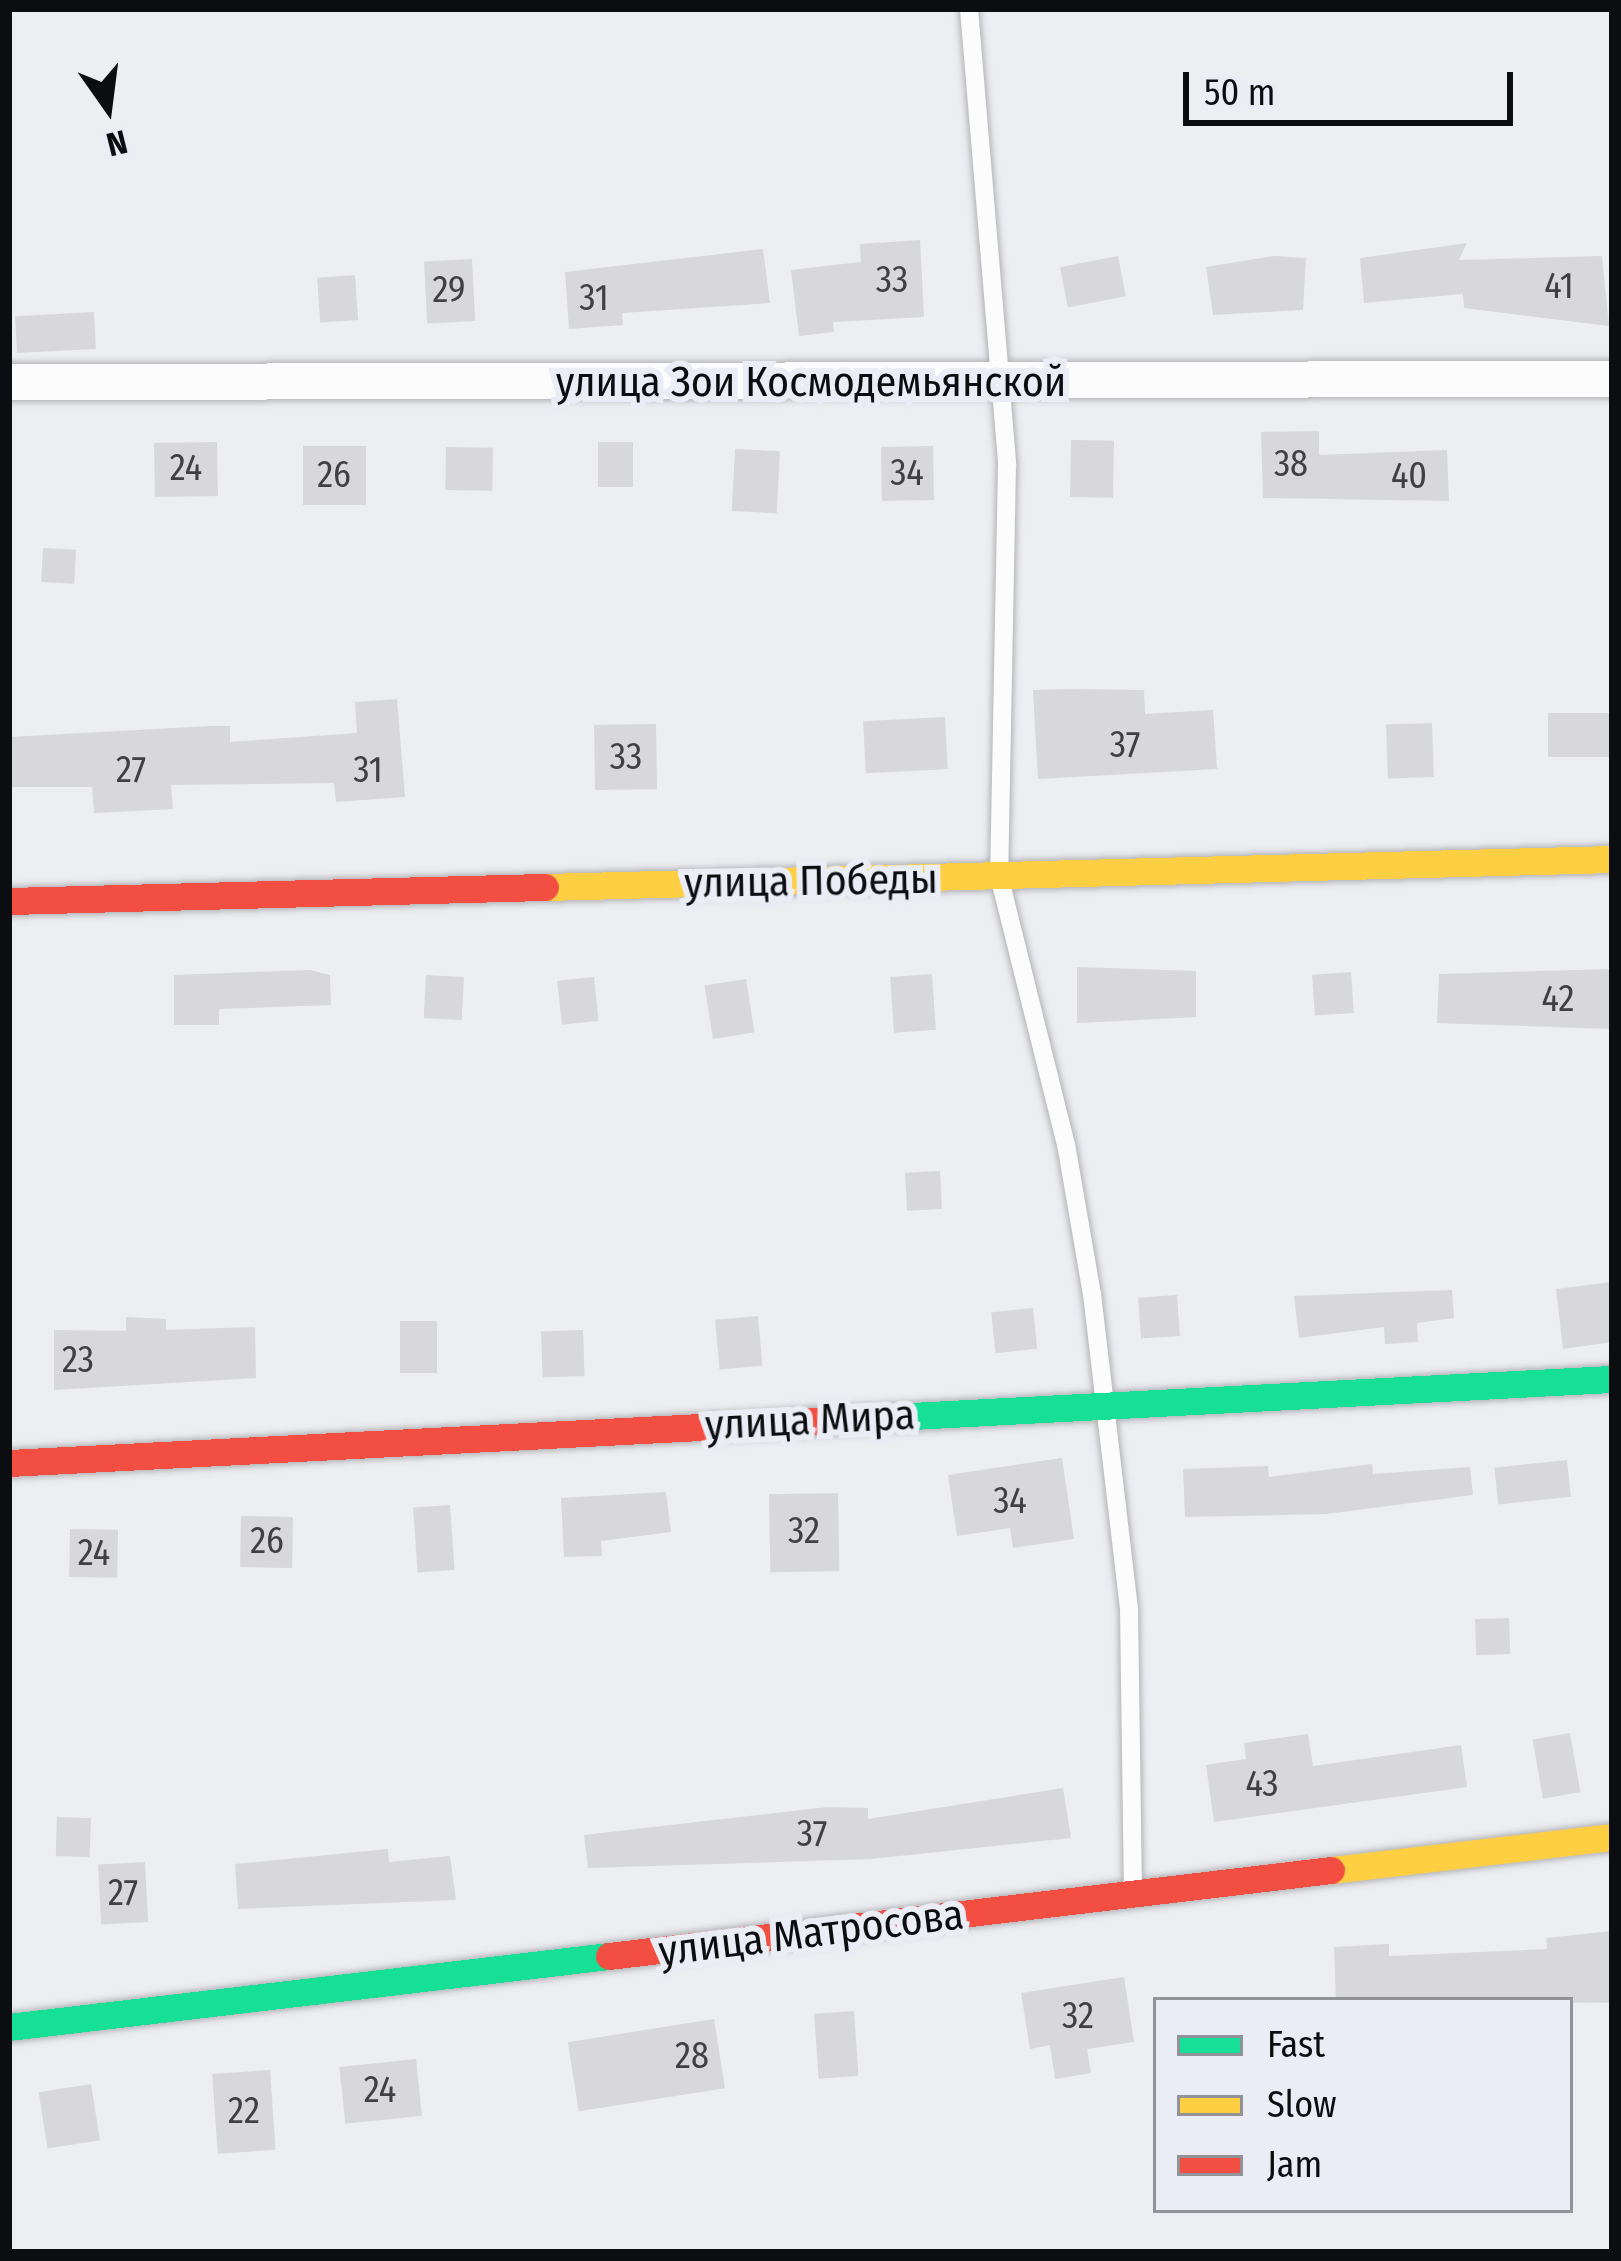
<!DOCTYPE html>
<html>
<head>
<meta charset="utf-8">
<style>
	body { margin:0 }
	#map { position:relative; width:1621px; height:2261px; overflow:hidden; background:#edeef2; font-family:"Fira Sans Condensed",sans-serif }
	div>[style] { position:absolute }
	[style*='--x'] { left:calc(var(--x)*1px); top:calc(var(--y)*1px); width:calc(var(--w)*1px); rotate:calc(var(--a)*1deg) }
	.building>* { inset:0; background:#d8d7da; transform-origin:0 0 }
	.roads { filter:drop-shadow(0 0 3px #b3b4b7) drop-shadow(0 0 3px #b3b4b7) }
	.lane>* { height:18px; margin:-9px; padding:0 9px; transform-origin:9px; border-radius:9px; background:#fcfcfd }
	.street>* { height:36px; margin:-18px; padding:0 18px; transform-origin:18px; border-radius:18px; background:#fcfcfd }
	.fast>* { height:27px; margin:-13.5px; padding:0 13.5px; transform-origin:13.5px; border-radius:13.5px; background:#16e098 }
	.slow>* { height:27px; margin:-13.5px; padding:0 13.5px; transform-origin:13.5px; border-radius:13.5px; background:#ffcf43 }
	.jam>* { height:27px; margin:-13.5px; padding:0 13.5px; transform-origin:13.5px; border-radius:13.5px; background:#f24e42 }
	span { translate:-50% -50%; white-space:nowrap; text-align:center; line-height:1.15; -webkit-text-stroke:12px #eaedf5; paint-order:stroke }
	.number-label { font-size:36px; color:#404044 }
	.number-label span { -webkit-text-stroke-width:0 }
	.street-label { font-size:42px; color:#0c0d10 }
	.frame { position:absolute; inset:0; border:12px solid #0c0d10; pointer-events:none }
	.legend { position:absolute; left:1153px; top:1997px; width:420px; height:216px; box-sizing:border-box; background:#eaedf5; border:3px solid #919399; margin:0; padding:15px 21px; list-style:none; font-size:36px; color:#0c0d10 }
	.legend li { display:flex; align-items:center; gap:24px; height:60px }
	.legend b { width:60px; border:3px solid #919399 }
	.north { position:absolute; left:48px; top:48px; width:120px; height:120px; -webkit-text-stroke:9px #eaedf5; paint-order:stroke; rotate:166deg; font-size:33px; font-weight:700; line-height:48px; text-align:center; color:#0c0d10 }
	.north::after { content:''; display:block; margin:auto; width:42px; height:54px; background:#0c0d10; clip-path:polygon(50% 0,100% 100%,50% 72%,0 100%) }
	.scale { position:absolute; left:1183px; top:72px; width:330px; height:54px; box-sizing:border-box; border:6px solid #0c0d10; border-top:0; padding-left:15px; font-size:36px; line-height:42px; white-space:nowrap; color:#0c0d10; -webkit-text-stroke:9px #eaedf5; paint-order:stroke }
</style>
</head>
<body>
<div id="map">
	<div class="building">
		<div style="clip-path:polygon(920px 240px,924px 317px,833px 322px,834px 332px,799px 336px,791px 270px,861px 262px,860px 244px)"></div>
		<div style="clip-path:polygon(1467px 243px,1459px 260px,1602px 256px,1609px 326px,1464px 308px,1463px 294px,1364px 303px,1360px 258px)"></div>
		<div style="clip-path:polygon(763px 249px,770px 303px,622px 313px,623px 325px,569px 329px,565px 272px)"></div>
		<div style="left:1118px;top:256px;width:41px;height:59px;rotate:79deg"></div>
		<div style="clip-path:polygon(1274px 256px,1306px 258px,1303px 310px,1213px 315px,1206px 267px)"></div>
		<div style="left:472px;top:259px;width:62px;height:48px;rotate:87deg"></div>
		<div style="left:355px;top:275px;width:45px;height:38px;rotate:86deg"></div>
		<div style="left:94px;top:312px;width:37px;height:79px;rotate:87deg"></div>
		<div style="clip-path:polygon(1319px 431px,1319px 455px,1447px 450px,1449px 501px,1263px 498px,1261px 432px)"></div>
		<div style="left:1071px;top:440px;width:43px;height:57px;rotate:1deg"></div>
		<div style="left:217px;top:442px;width:54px;height:63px;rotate:89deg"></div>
		<div style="left:598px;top:442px;width:35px;height:45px"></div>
		<div style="left:303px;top:446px;width:63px;height:59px"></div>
		<div style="left:933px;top:446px;width:54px;height:52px;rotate:89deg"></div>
		<div style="left:446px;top:447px;width:47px;height:43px;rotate:1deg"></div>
		<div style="left:735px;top:449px;width:45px;height:62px;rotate:3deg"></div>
		<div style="left:43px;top:548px;width:33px;height:34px;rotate:3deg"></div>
		<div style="clip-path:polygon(1070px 689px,1144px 690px,1145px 714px,1213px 710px,1217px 769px,1038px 779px,1033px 690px)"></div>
		<div style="clip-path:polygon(397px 699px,405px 797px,336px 802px,334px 783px,171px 785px,173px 809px,94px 813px,92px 787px,9px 787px,9px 737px,210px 726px,230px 726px,230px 742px,357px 733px,355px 702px)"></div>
		<div style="left:1612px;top:713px;width:44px;height:64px;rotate:90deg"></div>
		<div style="left:945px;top:717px;width:52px;height:82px;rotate:87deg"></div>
		<div style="left:1432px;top:723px;width:54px;height:46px;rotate:88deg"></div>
		<div style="left:656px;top:724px;width:65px;height:62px;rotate:89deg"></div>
		<div style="clip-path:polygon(1077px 967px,1196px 971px,1196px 1017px,1077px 1023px)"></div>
		<div style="clip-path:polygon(1612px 969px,1612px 1029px,1437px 1023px,1439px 974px)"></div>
		<div style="clip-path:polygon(310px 970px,330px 975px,331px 1005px,219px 1009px,219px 1025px,174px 1025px,174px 975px)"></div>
		<div style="left:1351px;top:972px;width:41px;height:39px;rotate:86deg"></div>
		<div style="left:932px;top:974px;width:56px;height:42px;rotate:86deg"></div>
		<div style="left:426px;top:975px;width:38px;height:43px;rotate:3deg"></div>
		<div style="left:594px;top:977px;width:44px;height:37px;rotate:84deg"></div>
		<div style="left:746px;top:979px;width:54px;height:42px;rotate:81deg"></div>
		<div style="left:940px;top:1171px;width:38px;height:35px;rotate:87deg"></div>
		<div style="clip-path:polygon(1612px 1282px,1612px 1342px,1563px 1349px,1556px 1289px)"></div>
		<div style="clip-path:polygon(1452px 1290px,1454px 1318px,1417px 1323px,1418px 1342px,1385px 1344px,1384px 1327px,1299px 1338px,1294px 1296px)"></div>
		<div style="left:1177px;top:1295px;width:41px;height:39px;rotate:86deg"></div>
		<div style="left:1033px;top:1308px;width:41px;height:42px;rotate:84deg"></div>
		<div style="left:758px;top:1316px;width:50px;height:43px;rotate:85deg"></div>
		<div style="clip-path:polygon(126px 1317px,166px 1319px,166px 1330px,255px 1327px,256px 1378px,54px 1390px,54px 1330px,126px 1331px)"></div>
		<div style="left:400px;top:1321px;width:37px;height:52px"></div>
		<div style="left:583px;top:1330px;width:46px;height:42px;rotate:88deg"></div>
		<div style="clip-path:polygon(1062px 1458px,1074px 1539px,1013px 1548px,1010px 1528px,957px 1536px,948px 1475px)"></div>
		<div style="left:1567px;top:1460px;width:37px;height:73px;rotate:84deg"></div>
		<div style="clip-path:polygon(1372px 1464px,1373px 1474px,1470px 1467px,1473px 1495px,1326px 1514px,1185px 1517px,1183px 1469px,1268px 1466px,1269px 1477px)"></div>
		<div style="clip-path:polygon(666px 1492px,671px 1532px,601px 1541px,602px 1556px,564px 1557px,561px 1498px)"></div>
		<div style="left:838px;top:1493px;width:78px;height:69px;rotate:89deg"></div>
		<div style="left:450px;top:1505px;width:65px;height:37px;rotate:86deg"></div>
		<div style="left:241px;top:1516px;width:52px;height:51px;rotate:1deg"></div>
		<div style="left:70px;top:1529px;width:48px;height:48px;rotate:1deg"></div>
		<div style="left:1509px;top:1618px;width:36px;height:34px;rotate:88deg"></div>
		<div style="left:1570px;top:1733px;width:60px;height:38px;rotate:80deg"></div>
		<div style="clip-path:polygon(1308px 1734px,1313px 1766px,1461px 1745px,1467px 1787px,1214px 1822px,1206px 1765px,1246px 1759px,1244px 1743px)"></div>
		<div style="clip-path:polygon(1063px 1788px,1071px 1838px,871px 1859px,588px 1868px,584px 1835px,828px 1807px,868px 1808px,868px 1819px)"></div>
		<div style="left:57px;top:1817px;width:34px;height:39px;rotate:2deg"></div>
		<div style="clip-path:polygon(388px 1849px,389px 1862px,450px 1856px,456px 1900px,238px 1909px,235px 1864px)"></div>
		<div style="left:145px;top:1862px;width:60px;height:47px;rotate:87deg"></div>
		<div style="clip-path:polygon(1612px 1931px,1612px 2003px,1336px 2000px,1334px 1947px,1389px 1944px,1389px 1956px,1547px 1949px,1546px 1938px)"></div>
		<div style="clip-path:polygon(1124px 1977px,1134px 2042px,1087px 2049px,1091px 2073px,1055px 2079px,1050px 2045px,1030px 2049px,1021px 1993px)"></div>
		<div style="left:854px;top:2011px;width:65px;height:40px;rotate:86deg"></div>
		<div style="left:714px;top:2019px;width:70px;height:148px;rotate:81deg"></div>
		<div style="left:416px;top:2059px;width:57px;height:77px;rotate:84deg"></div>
		<div style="left:270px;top:2070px;width:80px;height:58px;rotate:86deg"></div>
		<div style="left:91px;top:2084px;width:57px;height:53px;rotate:81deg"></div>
	</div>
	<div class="roads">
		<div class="lane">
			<div style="--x:969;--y:9;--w:458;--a:85.2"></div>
			<div style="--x:1007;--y:465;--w:411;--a:91.1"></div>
			<div style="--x:999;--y:876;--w:276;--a:76"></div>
			<div style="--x:1066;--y:1144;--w:152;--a:80.2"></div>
			<div style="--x:1092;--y:1294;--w:317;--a:83.3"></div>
			<div style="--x:1129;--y:1609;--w:282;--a:89.2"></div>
		</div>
		<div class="street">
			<div style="--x:9;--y:382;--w:1603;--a:-0.11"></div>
		</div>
		<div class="fast">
			<div style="--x:874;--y:1418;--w:739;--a:-3.03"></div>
			<div style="--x:9;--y:2027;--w:604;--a:-6.75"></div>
		</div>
		<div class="slow">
			<div style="--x:545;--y:887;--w:1067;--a:-1.5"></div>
			<div style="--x:1331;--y:1870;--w:283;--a:-6.7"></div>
		</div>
		<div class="jam">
			<div style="--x:9;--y:901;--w:536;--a:-1.5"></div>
			<div style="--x:9;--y:1463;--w:866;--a:-2.98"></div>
			<div style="--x:609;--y:1956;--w:727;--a:-6.79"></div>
		</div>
	</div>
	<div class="number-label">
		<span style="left:892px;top:281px">33</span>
		<span style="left:1559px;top:287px">41</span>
		<span style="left:449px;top:291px">29</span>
		<span style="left:594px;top:299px">31</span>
		<span style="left:1291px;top:465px">38</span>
		<span style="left:186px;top:469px">24</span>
		<span style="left:907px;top:474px">34</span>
		<span style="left:334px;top:476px">26</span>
		<span style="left:1409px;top:477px">40</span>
		<span style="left:1125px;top:746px">37</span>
		<span style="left:626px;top:758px">33</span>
		<span style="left:131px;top:771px">27</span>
		<span style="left:368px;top:771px">31</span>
		<span style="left:1558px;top:1000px">42</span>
		<span style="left:78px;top:1361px">23</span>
		<span style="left:1010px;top:1502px">34</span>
		<span style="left:804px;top:1532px">32</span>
		<span style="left:267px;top:1542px">26</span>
		<span style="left:94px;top:1554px">24</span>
		<span style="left:1262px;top:1785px">43</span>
		<span style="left:812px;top:1835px">37</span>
		<span style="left:123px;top:1894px">27</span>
		<span style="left:1078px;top:2017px">32</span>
		<span style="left:692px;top:2057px">28</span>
		<span style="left:380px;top:2091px">24</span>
		<span style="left:244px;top:2112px">22</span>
	</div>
	<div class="street-label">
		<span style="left:811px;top:382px">улица Зои Космодемьянской</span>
		<span style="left:811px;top:881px;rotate:-1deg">улица Победы</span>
		<span style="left:810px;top:1420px;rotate:-3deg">улица Мира</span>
		<span style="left:811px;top:1933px;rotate:-7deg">улица Матросова</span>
	</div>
	<div class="frame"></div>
	<ul class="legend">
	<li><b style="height:15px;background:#16e098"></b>Fast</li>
	<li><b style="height:15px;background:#ffcf43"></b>Slow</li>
	<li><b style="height:15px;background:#f24e42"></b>Jam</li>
	</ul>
	<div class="north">N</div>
	<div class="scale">50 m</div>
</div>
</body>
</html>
